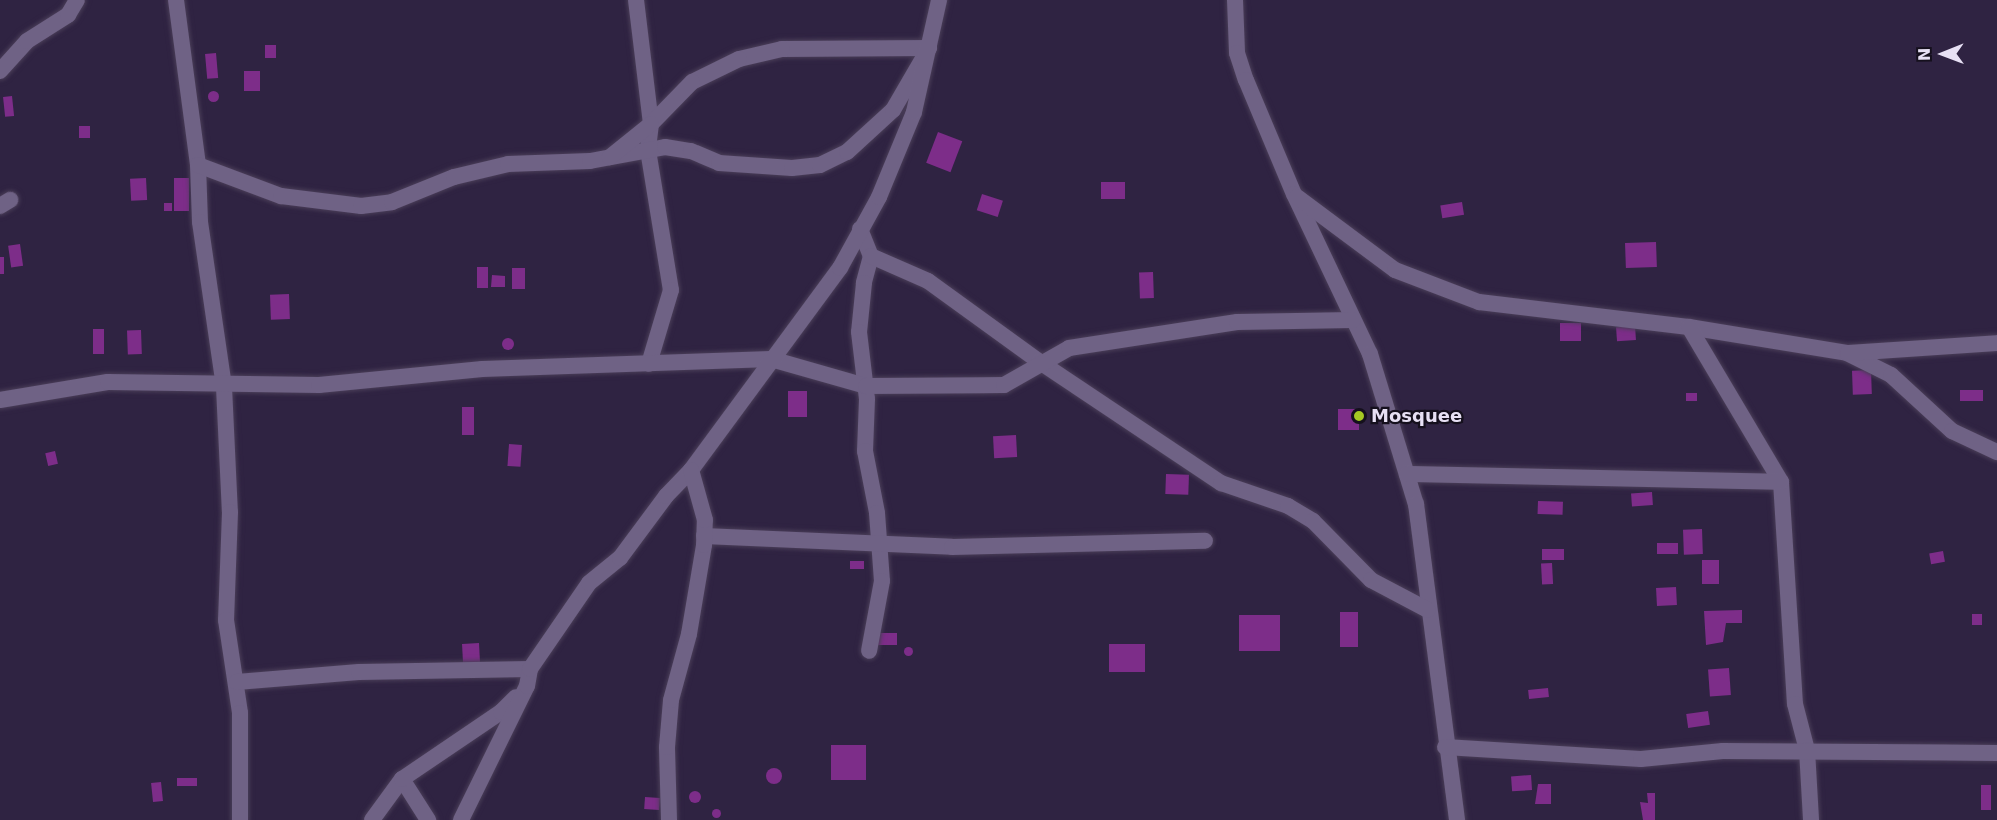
<!DOCTYPE html>
<html>
<head>
<meta charset="utf-8">
<style>
	body { margin:0 }
	#map { position:relative; width:1997px; height:820px; overflow:hidden; background:#2f2342; font-family:"DejaVu Sans",sans-serif }
	div>[style] { position:absolute }
	[style*='--x'] { left:calc(var(--x)*1px); top:calc(var(--y)*1px); width:calc(var(--w)*1px); rotate:calc(var(--a)*1deg) }
	.building>* { inset:0; background:#7d2d89; transform-origin:0 0 }
	.round { border-radius:50% }
	.roads { filter:drop-shadow(0 0 2px #4a3e58) drop-shadow(0 0 2px #4a3e58) }
	.minor>* { height:16px; margin:-8px; padding:0 8px; transform-origin:8px; border-radius:8px; background:#6f6285 }
	.dots>* { width:16px; height:16px; translate:-50% -50%; box-sizing:border-box; border:3px solid #15101d; border-radius:50% }
	span { translate:-50% -50%; white-space:nowrap; text-align:center; line-height:1.15; -webkit-text-stroke:4.5px #15101d; paint-order:stroke }
	.poi-label { font-size:18px; color:#e7e0f4; font-weight:700 }
	.left { translate:0 -50%; text-align:left }
	.north { position:absolute; left:1913px; top:24px; width:60px; height:60px; -webkit-text-stroke:4px #15101d; paint-order:stroke; rotate:269deg; font-size:16px; font-weight:700; line-height:24px; text-align:center; color:#e7e0f4 }
	.north::after { content:''; display:block; margin:auto; width:21px; height:27px; background:#e7e0f4; clip-path:polygon(50% 0,100% 100%,50% 72%,0 100%) }
</style>
</head>
<body>
<div id="map">
	<div class="building">
		<div style="left:265px;top:45px;width:11px;height:13px"></div>
		<div style="left:216px;top:53px;width:25px;height:11px;rotate:85deg"></div>
		<div style="left:244px;top:71px;width:16px;height:20px"></div>
		<div class="round" style="left:207.5px;top:90.5px;width:11px;height:11px"></div>
		<div style="left:12px;top:96px;width:20px;height:9px;rotate:84deg"></div>
		<div style="left:79px;top:126px;width:11px;height:12px"></div>
		<div style="left:938px;top:132px;width:26px;height:33px;rotate:21deg"></div>
		<div style="left:146px;top:178px;width:22px;height:16px;rotate:87deg"></div>
		<div style="left:174px;top:178px;width:15px;height:33px"></div>
		<div style="left:1125px;top:182px;width:17px;height:24px;rotate:90deg"></div>
		<div style="left:982px;top:194px;width:22px;height:17px;rotate:18deg"></div>
		<div style="left:1462px;top:202px;width:13px;height:22px;rotate:81deg"></div>
		<div style="left:164px;top:203px;width:8px;height:8px"></div>
		<div style="left:1656px;top:242px;width:25px;height:31px;rotate:88deg"></div>
		<div style="left:20px;top:244px;width:22px;height:12px;rotate:82deg"></div>
		<div style="left:0;top:257px;width:4px;height:17px"></div>
		<div style="left:477px;top:267px;width:11px;height:21px"></div>
		<div style="left:512px;top:268px;width:13px;height:21px"></div>
		<div style="left:1153px;top:272px;width:26px;height:14px;rotate:88deg"></div>
		<div style="clip-path:polygon(492px 275px,505px 276px,505px 287px,491px 287px)"></div>
		<div style="left:289px;top:294px;width:25px;height:19px;rotate:88deg"></div>
		<div style="left:1560px;top:323px;width:21px;height:18px"></div>
		<div style="left:1635px;top:326px;width:14px;height:19px;rotate:86deg"></div>
		<div style="left:93px;top:329px;width:11px;height:25px"></div>
		<div style="left:141px;top:330px;width:24px;height:14px;rotate:88deg"></div>
		<div class="round" style="left:502px;top:338px;width:12px;height:12px"></div>
		<div style="left:1871px;top:370px;width:24px;height:19px;rotate:88deg"></div>
		<div style="left:1960px;top:390px;width:23px;height:11px"></div>
		<div style="left:807px;top:391px;width:26px;height:19px;rotate:90deg"></div>
		<div style="left:1697px;top:393px;width:8px;height:11px;rotate:90deg"></div>
		<div style="left:462px;top:407px;width:12px;height:28px"></div>
		<div style="left:1338px;top:409px;width:21px;height:21px"></div>
		<div style="left:1016px;top:435px;width:22px;height:23px;rotate:87deg"></div>
		<div style="left:509px;top:444px;width:13px;height:22px;rotate:4deg"></div>
		<div style="left:55px;top:451px;width:13px;height:10px;rotate:77deg"></div>
		<div style="left:1166px;top:474px;width:23px;height:20px;rotate:2deg"></div>
		<div style="left:1652px;top:492px;width:13px;height:21px;rotate:86deg"></div>
		<div style="left:1538px;top:501px;width:25px;height:13px;rotate:2deg"></div>
		<div style="left:1702px;top:529px;width:25px;height:19px;rotate:88deg"></div>
		<div style="left:1657px;top:543px;width:21px;height:11px"></div>
		<div style="left:1542px;top:549px;width:22px;height:11px"></div>
		<div style="left:1943px;top:551px;width:11px;height:14px;rotate:80deg"></div>
		<div style="left:1702px;top:560px;width:17px;height:24px"></div>
		<div style="left:850px;top:561px;width:14px;height:8px"></div>
		<div style="left:1552px;top:563px;width:21px;height:11px;rotate:87deg"></div>
		<div style="left:1676px;top:587px;width:18px;height:20px;rotate:87deg"></div>
		<div style="clip-path:polygon(1742px 610px,1742px 623px,1726px 623px,1723px 642px,1706px 645px,1704px 611px)"></div>
		<div style="left:1340px;top:612px;width:18px;height:35px"></div>
		<div style="left:1982px;top:614px;width:11px;height:10px;rotate:90deg"></div>
		<div style="left:1239px;top:615px;width:41px;height:36px"></div>
		<div style="left:876px;top:633px;width:21px;height:12px"></div>
		<div style="left:479px;top:643px;width:22px;height:17px;rotate:87deg"></div>
		<div style="left:1109px;top:644px;width:36px;height:28px"></div>
		<div class="round" style="left:903.5px;top:646.5px;width:9px;height:9px"></div>
		<div style="left:1729px;top:668px;width:27px;height:21px;rotate:86deg"></div>
		<div style="left:1548px;top:688px;width:9px;height:20px;rotate:84deg"></div>
		<div style="left:1708px;top:711px;width:14px;height:22px;rotate:82deg"></div>
		<div style="left:831px;top:745px;width:35px;height:35px"></div>
		<div class="round" style="left:766px;top:768px;width:16px;height:16px"></div>
		<div style="left:1531px;top:775px;width:15px;height:20px;rotate:86deg"></div>
		<div style="left:197px;top:778px;width:8px;height:20px;rotate:90deg"></div>
		<div style="left:161px;top:782px;width:19px;height:10px;rotate:84deg"></div>
		<div style="clip-path:polygon(1538px 784px,1551px 784px,1551px 804px,1535px 804px)"></div>
		<div style="left:1981px;top:785px;width:10px;height:25px"></div>
		<div class="round" style="left:689px;top:791px;width:12px;height:12px"></div>
		<div style="clip-path:polygon(1647px 793px,1655px 793px,1655px 820px,1643px 820px,1640px 802px,1648px 803px)"></div>
		<div style="left:645px;top:797px;width:15px;height:12px;rotate:4deg"></div>
		<div class="round" style="left:711.5px;top:808.5px;width:9px;height:9px"></div>
	</div>
	<div class="roads">
		<div class="minor">
			<div style="--x:176;--y:0;--w:166;--a:82.4"></div>
			<div style="--x:198;--y:165;--w:57;--a:88"></div>
			<div style="--x:200;--y:222;--w:167;--a:81.7"></div>
			<div style="--x:224;--y:387;--w:125;--a:87.3"></div>
			<div style="--x:230;--y:512;--w:108;--a:92.1"></div>
			<div style="--x:226;--y:620;--w:94;--a:81.4"></div>
			<div style="--x:240;--y:713;--w:107;--a:90"></div>
			<div style="--x:636;--y:0;--w:125;--a:83.1"></div>
			<div style="--x:651;--y:124;--w:26;--a:97"></div>
			<div style="--x:648;--y:150;--w:142;--a:80.7"></div>
			<div style="--x:671;--y:290;--w:77;--a:106.6"></div>
			<div style="--x:1235;--y:0;--w:53;--a:87.8"></div>
			<div style="--x:1237;--y:53;--w:28;--a:72"></div>
			<div style="--x:1246;--y:80;--w:124;--a:67.2"></div>
			<div style="--x:1294;--y:194;--w:177;--a:64.6"></div>
			<div style="--x:1370;--y:354;--w:157;--a:73"></div>
			<div style="--x:1416;--y:504;--w:319;--a:82.6"></div>
			<div style="--x:0;--y:71;--w:40;--a:-48"></div>
			<div style="--x:27;--y:41;--w:49;--a:-32.4"></div>
			<div style="--x:68;--y:15;--w:17;--a:-59"></div>
			<div style="--x:198;--y:165;--w:89;--a:20.5"></div>
			<div style="--x:281;--y:196;--w:81;--a:7.1"></div>
			<div style="--x:361;--y:206;--w:31;--a:-7"></div>
			<div style="--x:392;--y:202;--w:67;--a:-22"></div>
			<div style="--x:454;--y:177;--w:56;--a:-13.5"></div>
			<div style="--x:508;--y:164;--w:82;--a:-2.1"></div>
			<div style="--x:590;--y:161;--w:76;--a:-10.6"></div>
			<div style="--x:665;--y:147;--w:26;--a:9"></div>
			<div style="--x:691;--y:151;--w:30;--a:23"></div>
			<div style="--x:719;--y:163;--w:73;--a:3.9"></div>
			<div style="--x:792;--y:168;--w:28;--a:-6"></div>
			<div style="--x:820;--y:165;--w:30;--a:-26"></div>
			<div style="--x:847;--y:152;--w:62;--a:-42.4"></div>
			<div style="--x:893;--y:110;--w:72;--a:-59.9"></div>
			<div style="--x:929;--y:48;--w:147;--a:179.6"></div>
			<div style="--x:782;--y:49;--w:44;--a:166.9"></div>
			<div style="--x:739;--y:59;--w:52;--a:153.9"></div>
			<div style="--x:692;--y:82;--w:59;--a:134.3"></div>
			<div style="--x:651;--y:124;--w:53;--a:141.2"></div>
			<div style="--x:1297;--y:197;--w:122;--a:36.7"></div>
			<div style="--x:1395;--y:270;--w:90;--a:20.9"></div>
			<div style="--x:1479;--y:302;--w:211;--a:6.8"></div>
			<div style="--x:1689;--y:327;--w:160;--a:9.3"></div>
			<div style="--x:1847;--y:353;--w:49;--a:26.6"></div>
			<div style="--x:1891;--y:375;--w:83;--a:42.6"></div>
			<div style="--x:1952;--y:431;--w:50;--a:25"></div>
			<div style="--x:0;--y:206;--w:12;--a:-31"></div>
			<div style="--x:860;--y:229;--w:29;--a:68"></div>
			<div style="--x:871;--y:256;--w:28;--a:105"></div>
			<div style="--x:864;--y:283;--w:49;--a:95.8"></div>
			<div style="--x:859;--y:332;--w:67;--a:83.2"></div>
			<div style="--x:867;--y:399;--w:52;--a:92.2"></div>
			<div style="--x:865;--y:451;--w:63;--a:79"></div>
			<div style="--x:877;--y:513;--w:68;--a:85.8"></div>
			<div style="--x:882;--y:581;--w:71;--a:100.5"></div>
			<div style="--x:871;--y:256;--w:62;--a:23.7"></div>
			<div style="--x:928;--y:281;--w:138;--a:35.9"></div>
			<div style="--x:1040;--y:362;--w:218;--a:33.8"></div>
			<div style="--x:1221;--y:483;--w:71;--a:18.9"></div>
			<div style="--x:1288;--y:506;--w:29;--a:31"></div>
			<div style="--x:1313;--y:521;--w:83;--a:45.5"></div>
			<div style="--x:1371;--y:580;--w:64;--a:27.8"></div>
			<div style="--x:1689;--y:327;--w:180;--a:59.3"></div>
			<div style="--x:1781;--y:482;--w:222;--a:86.4"></div>
			<div style="--x:1795;--y:704;--w:48;--a:75.4"></div>
			<div style="--x:1807;--y:750;--w:70;--a:86.7"></div>
			<div style="--x:1848;--y:353;--w:149;--a:-3.8"></div>
			<div style="--x:0;--y:400;--w:109;--a:-9.5"></div>
			<div style="--x:108;--y:382;--w:211;--a:0.8"></div>
			<div style="--x:319;--y:385;--w:164;--a:-5.6"></div>
			<div style="--x:482;--y:369;--w:289;--a:-2"></div>
			<div style="--x:771;--y:359;--w:99;--a:15.9"></div>
			<div style="--x:866;--y:386;--w:138;--a:-0.4"></div>
			<div style="--x:1004;--y:385;--w:75;--a:-29.6"></div>
			<div style="--x:1069;--y:348;--w:170;--a:-8.8"></div>
			<div style="--x:1237;--y:322;--w:116;--a:-1"></div>
			<div style="--x:1407;--y:474;--w:374;--a:1.2"></div>
			<div style="--x:704;--y:536;--w:248;--a:2.5"></div>
			<div style="--x:952;--y:547;--w:253;--a:-1.4"></div>
			<div style="--x:237;--y:682;--w:122;--a:-4.7"></div>
			<div style="--x:359;--y:672;--w:171;--a:-1"></div>
			<div style="--x:1445;--y:747;--w:196;--a:3.5"></div>
			<div style="--x:1641;--y:759;--w:82;--a:-5.6"></div>
			<div style="--x:1723;--y:751;--w:274;--a:0.4"></div>
			<div style="--x:402;--y:779;--w:49;--a:57.6"></div>
			<div style="--x:372;--y:820;--w:51;--a:-53.8"></div>
			<div style="--x:402;--y:779;--w:120;--a:-34.1"></div>
			<div style="--x:501;--y:712;--w:21;--a:-45"></div>
			<div style="--x:461;--y:820;--w:149;--a:-63.8"></div>
			<div style="--x:527;--y:686;--w:17;--a:-80"></div>
			<div style="--x:530;--y:669;--w:104;--a:-55.5"></div>
			<div style="--x:589;--y:583;--w:40;--a:-39"></div>
			<div style="--x:620;--y:558;--w:77;--a:-53.4"></div>
			<div style="--x:666;--y:496;--w:36;--a:-46"></div>
			<div style="--x:691;--y:470;--w:251;--a:-53.6"></div>
			<div style="--x:840;--y:268;--w:81;--a:-61.2"></div>
			<div style="--x:879;--y:197;--w:92;--a:-67.6"></div>
			<div style="--x:914;--y:112;--w:115;--a:-77.4"></div>
			<div style="--x:669;--y:820;--w:73;--a:-91.6"></div>
			<div style="--x:667;--y:747;--w:47;--a:-85.1"></div>
			<div style="--x:671;--y:700;--w:68;--a:-74.7"></div>
			<div style="--x:689;--y:634;--w:90;--a:-80.4"></div>
			<div style="--x:704;--y:545;--w:25;--a:-88"></div>
			<div style="--x:705;--y:520;--w:52;--a:-105.6"></div>
		</div>
	</div>
	<div class="dots">
		<div style="left:1359px;top:416px;background:#a5c823"></div>
	</div>
	<div class="poi-label">
		<span class="left" style="left:1371px;top:416px">Mosquee</span>
	</div>
	<div class="north">N</div>
</div>
</body>
</html>
